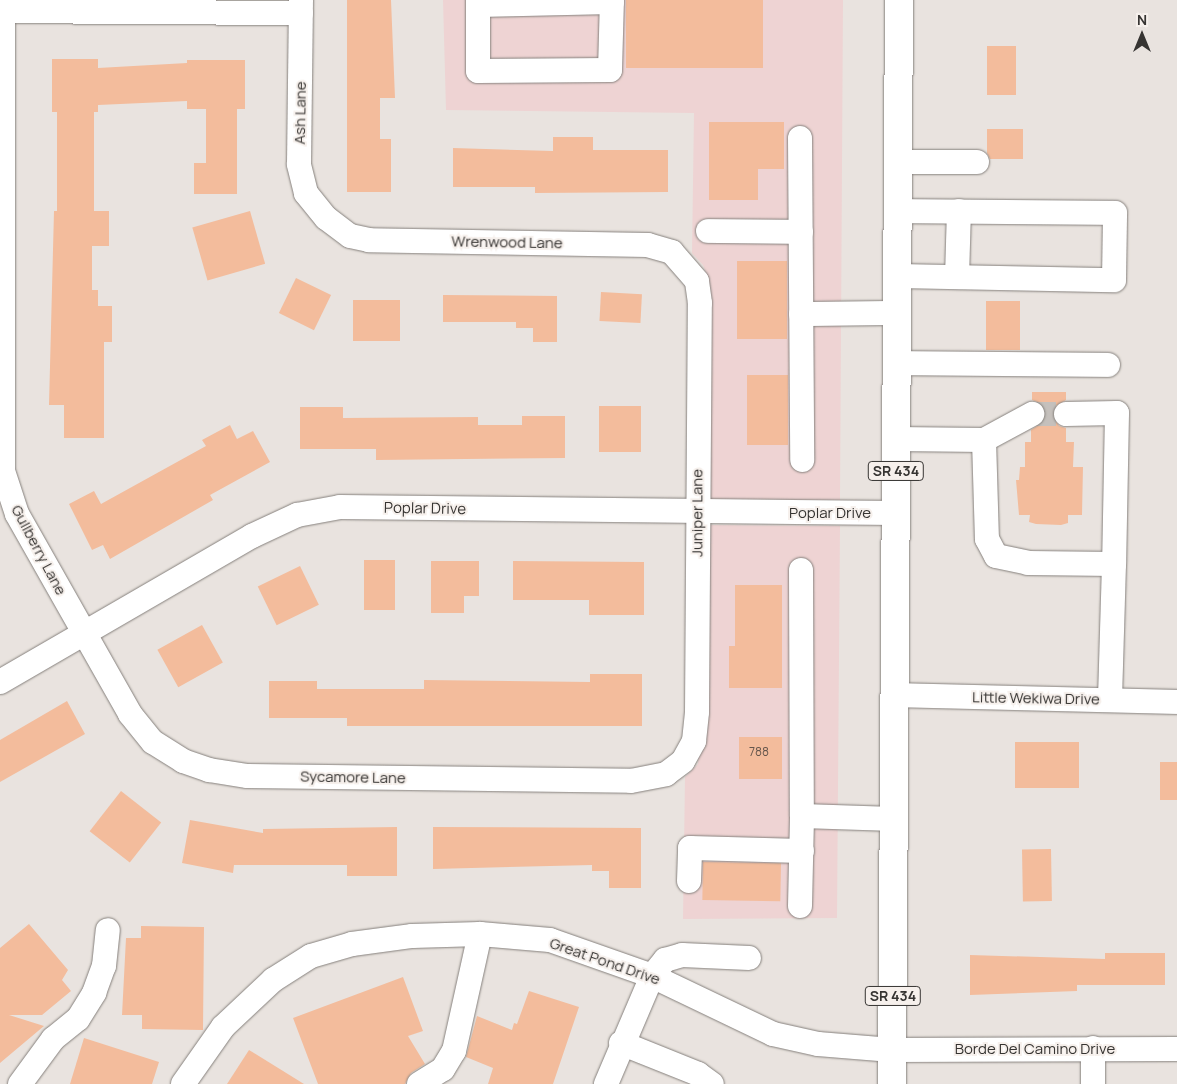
<!DOCTYPE html>
<html>
<head>
<meta charset="utf-8">
<style>
	body { margin:0 }
	#map { position:relative; width:1177px; height:1084px; overflow:hidden; background:#e9e3df; font-family:Manrope,sans-serif }
	div>[style] { position:absolute }
	[style*='--x'] { left:calc(var(--x)*1px); top:calc(var(--y)*1px); width:calc(var(--w)*1px); rotate:calc(var(--a)*1deg) }
	.commercial>* { inset:0; background:#eed3d3 }
	.building>* { inset:0; background:#f3bc9c; transform-origin:0 0 }
	.minor-tunnel>* { height:24px; margin-top:-12px; transform-origin:0; background:repeating-linear-gradient(90deg,#c5c0bc 0 24px,transparent 0 36px) }
	.roads { filter:drop-shadow(0 0 1px #85807c) drop-shadow(0 0 1px #85807c) }
	.minor>* { height:24px; margin:-12px; padding:0 12px; transform-origin:12px; border-radius:12px; background:#fff }
	.major>* { height:28px; margin:-14px; padding:0 14px; transform-origin:14px; border-radius:14px; background:#fff }
	span { translate:-50% -50%; white-space:nowrap; text-align:center; line-height:1.15; -webkit-text-stroke:4px #f6f0ec; paint-order:stroke }
	.number-label { font-size:12px; color:#65564c }
	.number-label span { -webkit-text-stroke-width:0 }
	.shield-label span { padding:1px 4px; background:#f6f0ec; border:1px solid; border-radius:4px; -webkit-text-stroke-width:0 }
	.shield-label { font-size:14px; color:#363432; font-weight:700 }
	.street-label { font-size:15px; color:#363432 }
	.north { position:absolute; left:1117px; top:10px; width:50px; height:50px; -webkit-text-stroke:4px #f6f0ec; paint-order:stroke; rotate:0deg; font-size:14px; font-weight:700; line-height:20px; text-align:center; color:#363432 }
	.north::after { content:''; display:block; margin:auto; width:18px; height:22px; background:#363432; clip-path:polygon(50% 0,100% 100%,50% 72%,0 100%) }
</style>
</head>
<body>
<div id="map">
	<div class="commercial">
		<div style="clip-path:polygon(443px 0,843px 0,840px 500px,708px 500px,708px 278px,703px 265px,692px 253px,694px 113px,446px 110px)"></div>
		<div style="clip-path:polygon(708px 525px,840px 526px,837px 918px,683px 919px,685px 777px,698px 764px)"></div>
	</div>
	<div class="building">
		<div style="clip-path:polygon(347px 0,391px 0,395px 98px,380px 98px,380px 139px,391px 139px,391px 192px,347px 192px)"></div>
		<div style="left:626px;top:0;width:137px;height:68px"></div>
		<div style="left:987px;top:46px;width:29px;height:49px"></div>
		<div style="clip-path:polygon(52px 59px,98px 59px,98px 68px,187px 63px,187px 60px,245px 60px,245px 109px,237px 109px,237px 194px,194px 194px,194px 163px,206px 163px,206px 109px,187px 109px,187px 101px,98px 105px,98px 112px,94px 112px,94px 211px,109px 211px,109px 246px,92px 246px,92px 290px,98px 290px,98px 306px,112px 306px,112px 342px,104px 342px,104px 438px,64px 438px,64px 405px,49px 405px,54px 211px,57px 211px,57px 112px,52px 112px)"></div>
		<div style="clip-path:polygon(709px 122px,784px 122px,784px 169px,758px 169px,758px 200px,709px 200px)"></div>
		<div style="clip-path:polygon(987px 129px,1023px 129px,1023px 159px,990px 159px,987px 153px)"></div>
		<div style="clip-path:polygon(553px 137px,593px 137px,593px 150px,668px 150px,668px 192px,535px 193px,535px 187px,453px 187px,453px 148px,553px 151px)"></div>
		<div style="left:250px;top:211px;width:55px;height:60px;rotate:74deg"></div>
		<div style="left:737px;top:261px;width:50px;height:78px"></div>
		<div style="left:296px;top:278px;width:39px;height:39px;rotate:26deg"></div>
		<div style="left:601px;top:292px;width:41px;height:29px;rotate:3deg"></div>
		<div style="clip-path:polygon(443px 295px,557px 296px,557px 342px,533px 342px,533px 328px,516px 328px,516px 322px,443px 322px)"></div>
		<div style="left:353px;top:300px;width:47px;height:41px"></div>
		<div style="left:986px;top:301px;width:34px;height:49px"></div>
		<div style="left:747px;top:375px;width:41px;height:70px"></div>
		<div style="clip-path:polygon(1032px 392px,1066px 392px,1066px 400px,1054px 407px,1052px 415px,1059px 426px,1066px 428px,1066px 442px,1074px 442px,1073px 467px,1083px 467px,1082px 515px,1068px 515px,1068px 523px,1061px 525px,1036px 524px,1029px 522px,1030px 515px,1019px 515px,1016px 480px,1019px 480px,1020px 467px,1025px 467px,1025px 442px,1031px 442px,1031px 430px,1043px 422px,1046px 415px,1040px 403px,1032px 400px)"></div>
		<div style="left:599px;top:406px;width:42px;height:46px"></div>
		<div style="clip-path:polygon(300px 407px,343px 407px,343px 418px,478px 417px,478px 425px,522px 425px,522px 416px,565px 416px,565px 458px,376px 460px,376px 449px,300px 449px)"></div>
		<div style="clip-path:polygon(230px 425px,237px 439px,253px 431px,270px 462px,210px 495px,213px 500px,110px 559px,103px 545px,92px 550px,69px 504px,94px 491px,101px 504px,206px 446px,202px 440px)"></div>
		<div style="left:364px;top:560px;width:31px;height:50px"></div>
		<div style="clip-path:polygon(431px 561px,479px 561px,479px 596px,464px 596px,464px 613px,431px 613px)"></div>
		<div style="clip-path:polygon(513px 561px,644px 562px,644px 615px,589px 615px,589px 600px,513px 600px)"></div>
		<div style="left:300px;top:566px;width:43px;height:47px;rotate:64deg"></div>
		<div style="clip-path:polygon(735px 585px,782px 585px,782px 688px,729px 688px,729px 646px,735px 646px)"></div>
		<div style="left:202px;top:625px;width:43px;height:51px;rotate:61deg"></div>
		<div style="clip-path:polygon(590px 674px,642px 674px,642px 726px,347px 726px,347px 718px,269px 718px,269px 681px,317px 681px,317px 689px,424px 689px,424px 680px,590px 682px)"></div>
		<div style="clip-path:polygon(67px 701px,85px 734px,0 782px,0 740px)"></div>
		<div style="left:739px;top:737px;width:43px;height:42px"></div>
		<div style="left:1015px;top:742px;width:64px;height:46px"></div>
		<div style="left:1160px;top:762px;width:17px;height:38px"></div>
		<div style="left:121px;top:791px;width:51px;height:51px;rotate:38deg"></div>
		<div style="clip-path:polygon(190px 820px,263px 833px,263px 829px,397px 827px,397px 876px,347px 876px,347px 865px,234px 865px,233px 873px,182px 863px)"></div>
		<div style="clip-path:polygon(433px 827px,641px 828px,641px 888px,609px 888px,609px 871px,592px 871px,592px 865px,433px 869px)"></div>
		<div style="left:1051px;top:849px;width:52px;height:29px;rotate:89deg"></div>
		<div style="left:703px;top:862px;width:78px;height:38px;rotate:1deg"></div>
		<div style="clip-path:polygon(29px 924px,68px 970px,62px 980px,71px 991px,42px 1015px,9px 1015px,44px 1026px,0 1063px,0 948px)"></div>
		<div style="clip-path:polygon(141px 926px,204px 927px,203px 1030px,142px 1029px,142px 1015px,122px 1015px,126px 938px,141px 938px)"></div>
		<div style="clip-path:polygon(1105px 953px,1165px 953px,1165px 985px,1077px 985px,1077px 991px,970px 995px,970px 955px,1105px 959px)"></div>
		<div style="clip-path:polygon(403px 977px,423px 1031px,408px 1036px,425px 1064px,411px 1073px,405px 1084px,318px 1084px,293px 1018px)"></div>
		<div style="clip-path:polygon(529px 991px,579px 1007px,553px 1084px,488px 1084px,493px 1068px,466px 1057px,477px 1016px,512px 1030px,514px 1023px,517px 1024px)"></div>
		<div style="clip-path:polygon(84px 1038px,159px 1062px,152px 1084px,70px 1084px)"></div>
		<div style="clip-path:polygon(249px 1050px,304px 1084px,227px 1084px)"></div>
	</div>
	<div class="minor-tunnel">
		<div style="--x:1032;--y:414;--w:34;--a:0"></div>
	</div>
	<div class="roads">
		<div class="minor">
			<div style="--x:478;--y:0;--w:71;--a:90"></div>
			<div style="--x:478;--y:71;--w:132;--a:-0.4"></div>
			<div style="--x:610;--y:70;--w:70;--a:-88.4"></div>
			<div style="--x:478;--y:5;--w:134;--a:-1.3"></div>
			<div style="--x:0;--y:11;--w:301;--a:0.4"></div>
			<div style="--x:3;--y:11;--w:460;--a:90"></div>
			<div style="--x:3;--y:471;--w:45;--a:72"></div>
			<div style="--x:17;--y:514;--w:230;--a:60.5"></div>
			<div style="--x:130;--y:714;--w:36;--a:51"></div>
			<div style="--x:153;--y:742;--w:36;--a:32"></div>
			<div style="--x:183;--y:761;--w:28;--a:19"></div>
			<div style="--x:209;--y:770;--w:39;--a:9"></div>
			<div style="--x:248;--y:776;--w:383;--a:0.7"></div>
			<div style="--x:631;--y:781;--w:36;--a:-11"></div>
			<div style="--x:666;--y:774;--w:21;--a:-37"></div>
			<div style="--x:683;--y:761;--w:23;--a:-61"></div>
			<div style="--x:694;--y:741;--w:29;--a:-84"></div>
			<div style="--x:697;--y:712;--w:409;--a:-89.6"></div>
			<div style="--x:700;--y:303;--w:22;--a:-98"></div>
			<div style="--x:697;--y:281;--w:38;--a:-131"></div>
			<div style="--x:672;--y:252;--w:25;--a:-164"></div>
			<div style="--x:648;--y:245;--w:279;--a:-179"></div>
			<div style="--x:369;--y:240;--w:19;--a:-168"></div>
			<div style="--x:350;--y:236;--w:30;--a:-143"></div>
			<div style="--x:326;--y:218;--w:32;--a:-129"></div>
			<div style="--x:306;--y:193;--w:30;--a:-104"></div>
			<div style="--x:299;--y:164;--w:164;--a:-89.3"></div>
			<div style="--x:800;--y:138;--w:322;--a:89.6"></div>
			<div style="--x:899;--y:162;--w:78;--a:0"></div>
			<div style="--x:708;--y:231;--w:93;--a:0.6"></div>
			<div style="--x:897;--y:276;--w:217;--a:1.1"></div>
			<div style="--x:1114;--y:280;--w:67;--a:-89.1"></div>
			<div style="--x:1115;--y:213;--w:217;--a:-179.5"></div>
			<div style="--x:957;--y:277;--w:66;--a:-88.3"></div>
			<div style="--x:801;--y:314;--w:96;--a:-0.6"></div>
			<div style="--x:897;--y:363;--w:211;--a:0.5"></div>
			<div style="--x:1066;--y:414;--w:51;--a:-1.1"></div>
			<div style="--x:1117;--y:413;--w:151;--a:91.1"></div>
			<div style="--x:896;--y:439;--w:88;--a:0.7"></div>
			<div style="--x:984;--y:440;--w:99;--a:88.3"></div>
			<div style="--x:987;--y:539;--w:19;--a:62"></div>
			<div style="--x:996;--y:556;--w:33;--a:12"></div>
			<div style="--x:1028;--y:563;--w:86;--a:0.7"></div>
			<div style="--x:1114;--y:564;--w:136;--a:91.7"></div>
			<div style="--x:984;--y:440;--w:55;--a:-28.4"></div>
			<div style="--x:801;--y:570;--w:246;--a:89.8"></div>
			<div style="--x:0;--y:682;--w:291;--a:-30.1"></div>
			<div style="--x:252;--y:536;--w:50;--a:-25"></div>
			<div style="--x:297;--y:515;--w:44;--a:-10.5"></div>
			<div style="--x:340;--y:507;--w:556;--a:0.62"></div>
			<div style="--x:894;--y:695;--w:283;--a:1.4"></div>
			<div style="--x:689;--y:881;--w:33;--a:-88"></div>
			<div style="--x:690;--y:848;--w:112;--a:1.5"></div>
			<div style="--x:800;--y:906;--w:90;--a:-88.7"></div>
			<div style="--x:802;--y:816;--w:92;--a:1.9"></div>
			<div style="--x:621;--y:1043;--w:83;--a:21.9"></div>
			<div style="--x:698;--y:1074;--w:17;--a:36"></div>
			<div style="--x:20;--y:1084;--w:56;--a:-53.7"></div>
			<div style="--x:53;--y:1039;--w:32;--a:-39"></div>
			<div style="--x:78;--y:1019;--w:31;--a:-58"></div>
			<div style="--x:94;--y:993;--w:29;--a:-70"></div>
			<div style="--x:104;--y:966;--w:36;--a:-84"></div>
			<div style="--x:183;--y:1084;--w:70;--a:-54.9"></div>
			<div style="--x:223;--y:1027;--w:69;--a:-43.2"></div>
			<div style="--x:273;--y:980;--w:45;--a:-32.3"></div>
			<div style="--x:311;--y:956;--w:43;--a:-16.3"></div>
			<div style="--x:352;--y:944;--w:61;--a:-7.6"></div>
			<div style="--x:412;--y:936;--w:68;--a:-1.7"></div>
			<div style="--x:480;--y:934;--w:70;--a:4.9"></div>
			<div style="--x:550;--y:940;--w:108;--a:19.4"></div>
			<div style="--x:652;--y:976;--w:134;--a:25.6"></div>
			<div style="--x:773;--y:1034;--w:46;--a:12.5"></div>
			<div style="--x:818;--y:1044;--w:74;--a:4.6"></div>
			<div style="--x:892;--y:1050;--w:285;--a:-0.2"></div>
			<div style="--x:419;--y:1084;--w:28;--a:-32"></div>
			<div style="--x:443;--y:1069;--w:21;--a:-59"></div>
			<div style="--x:454;--y:1051;--w:120;--a:-77.5"></div>
			<div style="--x:606;--y:1084;--w:117;--a:-66.9"></div>
			<div style="--x:652;--y:976;--w:21;--a:-51"></div>
			<div style="--x:665;--y:960;--w:18;--a:-16"></div>
			<div style="--x:682;--y:955;--w:67;--a:2.6"></div>
			<div style="--x:1093;--y:1084;--w:36;--a:-90"></div>
		</div>
		<div class="major">
			<div style="--x:892;--y:1084;--w:1084;--a:-89.63"></div>
		</div>
	</div>
	<div class="number-label">
		<span style="left:759px;top:752px">788</span>
	</div>
	<div class="shield-label">
		<span style="left:896px;top:471px">SR 434</span>
		<span style="left:893px;top:996px">SR 434</span>
	</div>
	<div class="street-label">
		<span style="left:300px;top:113px;rotate:-89deg">Ash Lane</span>
		<span style="left:507px;top:242px;rotate:1deg">Wrenwood Lane</span>
		<span style="left:425px;top:508px;rotate:1deg">Poplar Drive</span>
		<span style="left:697px;top:513px;rotate:-90deg">Juniper Lane</span>
		<span style="left:830px;top:513px">Poplar Drive</span>
		<span style="left:39px;top:550px;rotate:62deg">Gullberry Lane</span>
		<span style="left:1036px;top:698px;rotate:1deg">Little Wekiwa Drive</span>
		<span style="left:353px;top:777px;rotate:1deg">Sycamore Lane</span>
		<span style="left:605px;top:961px;rotate:19deg">Great Pond Drive</span>
		<span style="left:1035px;top:1049px">Borde Del Camino Drive</span>
	</div>
	<div class="north">N</div>
</div>
</body>
</html>
